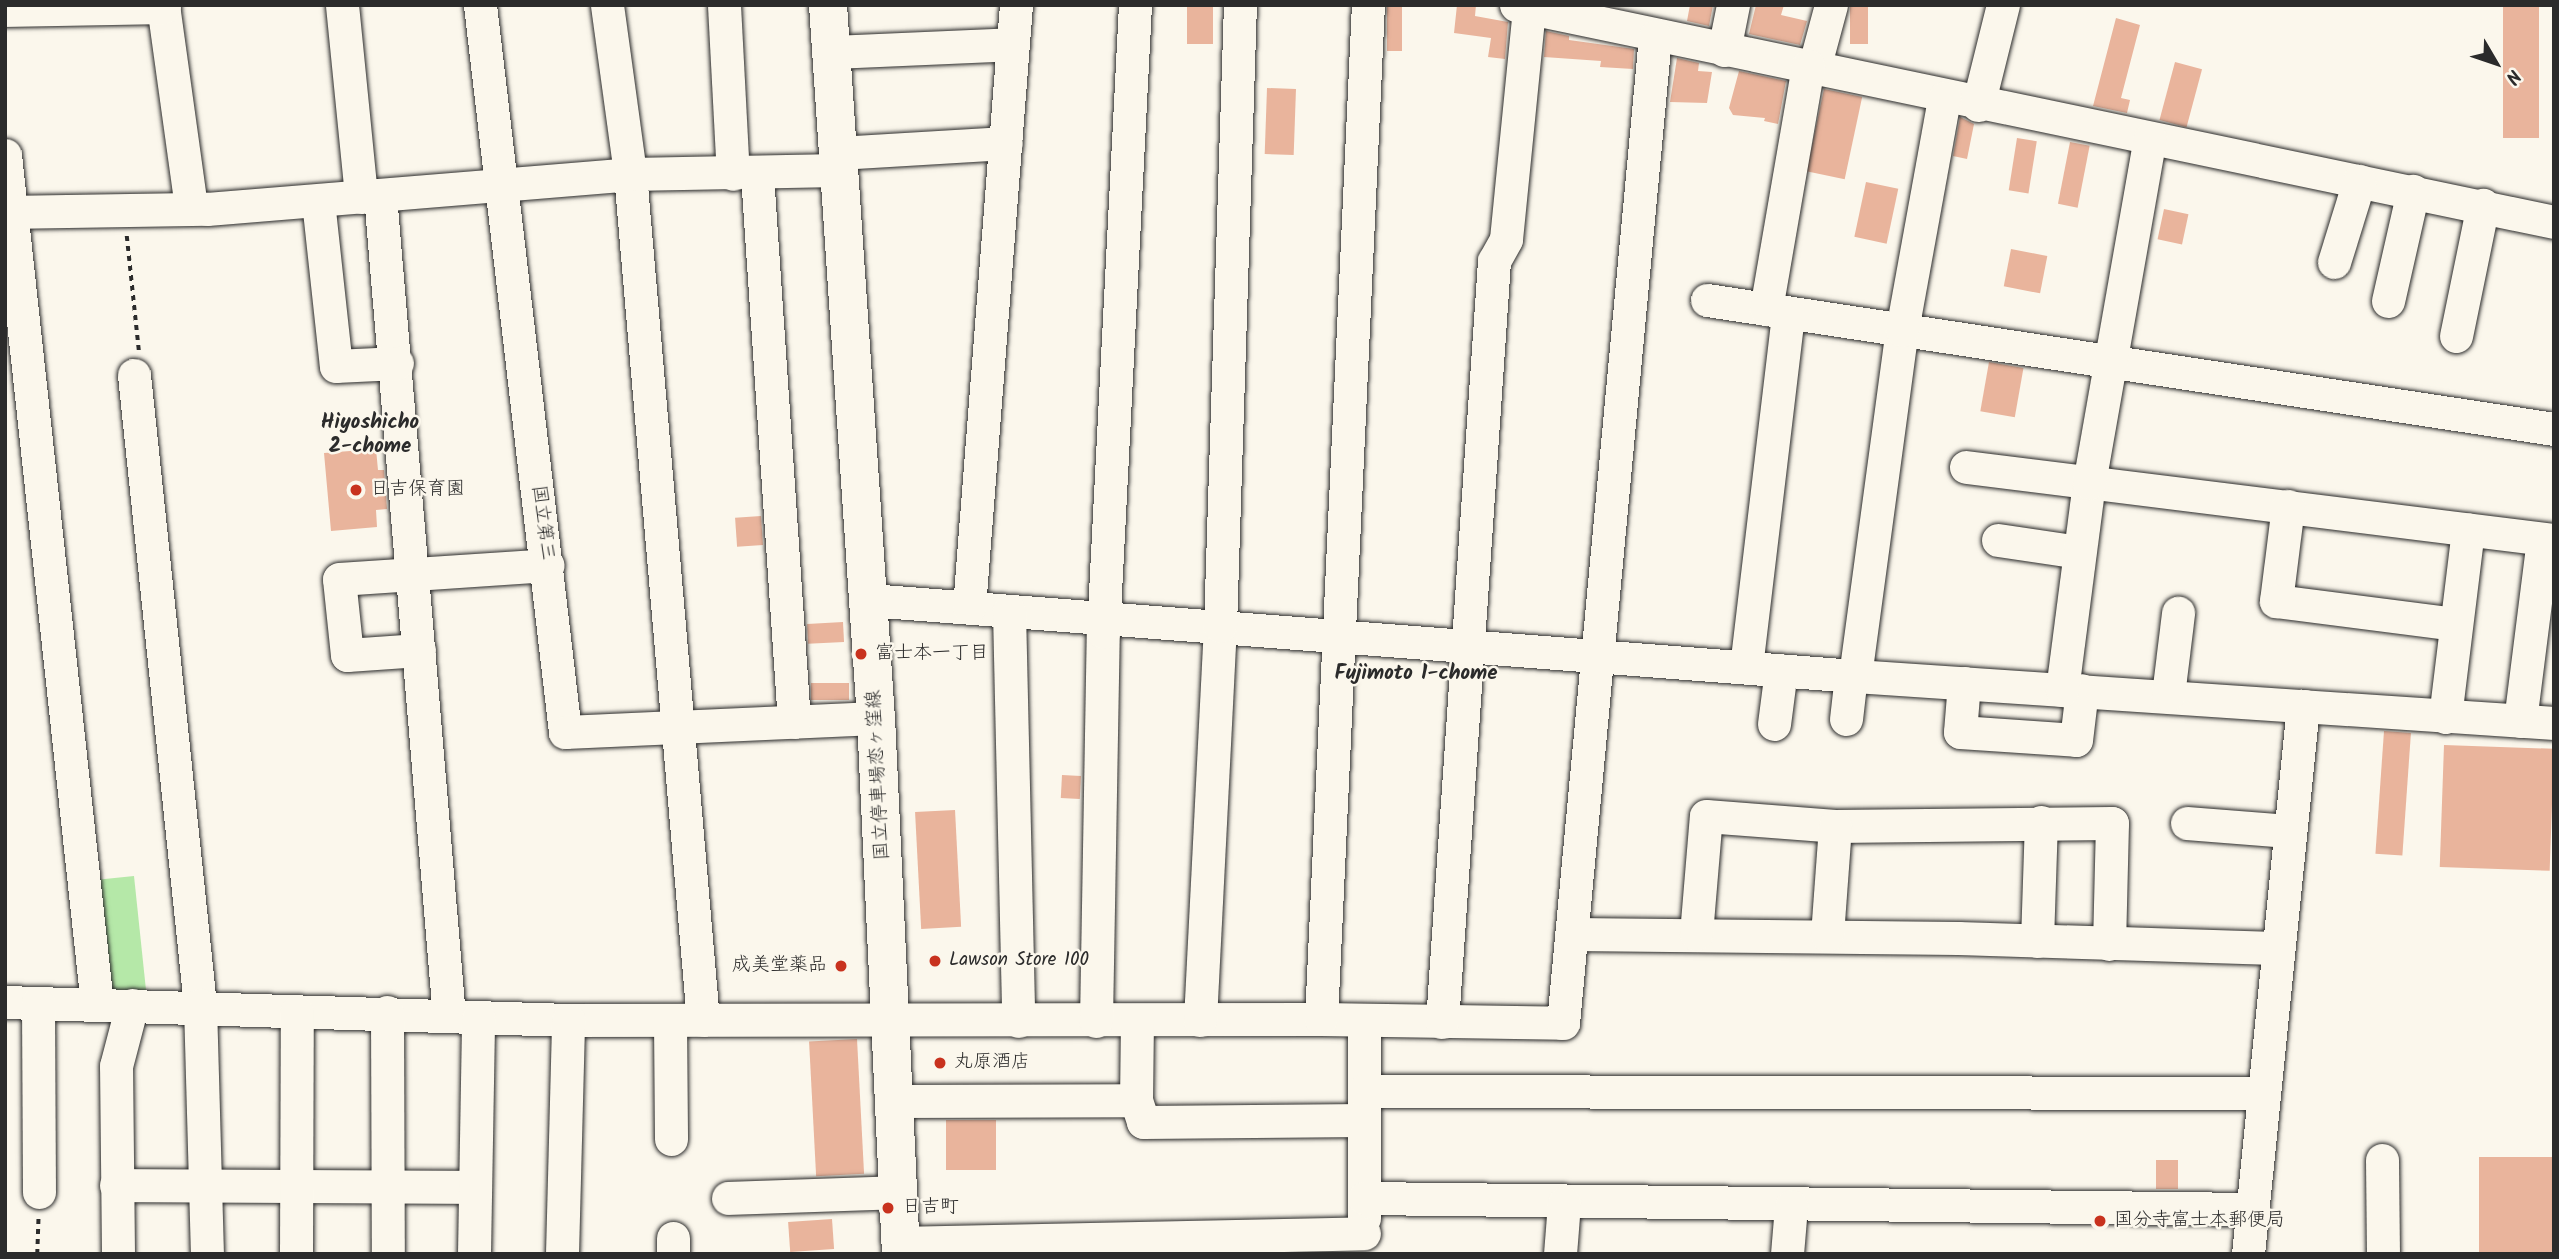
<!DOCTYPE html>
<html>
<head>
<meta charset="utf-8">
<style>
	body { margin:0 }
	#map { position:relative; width:2559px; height:1259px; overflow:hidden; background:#fbf7ec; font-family:Kalam,"Klee One",sans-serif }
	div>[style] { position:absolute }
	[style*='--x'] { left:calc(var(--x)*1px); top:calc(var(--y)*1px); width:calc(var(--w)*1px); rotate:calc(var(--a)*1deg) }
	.green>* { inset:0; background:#b5e8a8; transform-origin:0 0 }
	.building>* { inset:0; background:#e9b49c; transform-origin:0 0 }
	.path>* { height:3.5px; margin-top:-1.75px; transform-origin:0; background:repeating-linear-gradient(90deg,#2b2b2b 0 5px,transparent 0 10px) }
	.roads { filter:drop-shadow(0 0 2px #2b2b2b) drop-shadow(0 0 2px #2b2b2b) }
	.minor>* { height:33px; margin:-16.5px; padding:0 16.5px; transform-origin:16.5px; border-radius:16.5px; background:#fbf7ec }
	.major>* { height:38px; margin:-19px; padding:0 19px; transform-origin:19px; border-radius:19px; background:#fbf7ec }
	.dots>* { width:19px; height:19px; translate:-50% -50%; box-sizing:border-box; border:4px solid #fbf7ec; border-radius:50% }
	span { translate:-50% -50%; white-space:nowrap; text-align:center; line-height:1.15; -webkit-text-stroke:5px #fbf7ec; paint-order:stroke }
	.poi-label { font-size:19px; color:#2b2b2b }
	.left { translate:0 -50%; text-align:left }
	.right { translate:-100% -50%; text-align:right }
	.street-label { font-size:19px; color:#2b2b2b }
	.neighbourhood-label { font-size:21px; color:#2b2b2b; font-weight:700 }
	.frame { position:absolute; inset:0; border:7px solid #2b2b2b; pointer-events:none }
	.north { position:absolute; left:2461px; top:28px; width:70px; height:70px; -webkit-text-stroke:5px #fbf7ec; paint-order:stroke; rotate:129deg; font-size:19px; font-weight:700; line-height:28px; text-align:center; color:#2b2b2b }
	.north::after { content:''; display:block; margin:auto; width:24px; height:32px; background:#2b2b2b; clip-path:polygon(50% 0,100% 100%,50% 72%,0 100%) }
</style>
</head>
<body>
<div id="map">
	<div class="green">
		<div style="left:134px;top:876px;width:121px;height:44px;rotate:84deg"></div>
	</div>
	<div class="building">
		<div style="left:1187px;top:5px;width:26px;height:39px"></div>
		<div style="left:1387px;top:5px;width:15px;height:46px"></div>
		<div style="clip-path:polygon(1457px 5px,1476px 5px,1475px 16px,1508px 22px,1505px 59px,1488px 57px,1491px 38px,1454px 33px)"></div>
		<div style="clip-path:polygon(1690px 5px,1713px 5px,1709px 26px,1687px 21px)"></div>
		<div style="clip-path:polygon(1756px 5px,1784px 5px,1781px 15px,1807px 21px,1800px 45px,1749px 34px)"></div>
		<div style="left:1850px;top:5px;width:18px;height:39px"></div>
		<div style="left:2503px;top:5px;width:36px;height:133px"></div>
		<div style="clip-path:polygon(2116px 18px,2140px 25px,2121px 98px,2130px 100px,2127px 113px,2093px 106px)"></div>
		<div style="clip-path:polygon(1546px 31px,1569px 36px,1569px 40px,1634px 49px,1633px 69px,1600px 67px,1601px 61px,1544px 57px)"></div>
		<div style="clip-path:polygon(1677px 58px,1699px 63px,1698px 71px,1712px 72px,1707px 103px,1670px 102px)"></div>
		<div style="left:2175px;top:62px;width:28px;height:60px;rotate:15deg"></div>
		<div style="clip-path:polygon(1739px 71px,1786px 81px,1778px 124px,1764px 121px,1765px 118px,1733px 115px,1729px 108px)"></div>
		<div style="left:1267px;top:88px;width:29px;height:66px;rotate:2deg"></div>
		<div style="left:1824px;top:89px;width:39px;height:84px;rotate:12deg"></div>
		<div style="clip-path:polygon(1960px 117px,1974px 124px,1967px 159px,1953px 156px)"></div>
		<div style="left:2017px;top:138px;width:20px;height:53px;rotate:9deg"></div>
		<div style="left:2070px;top:142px;width:20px;height:63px;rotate:11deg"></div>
		<div style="left:1866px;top:182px;width:33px;height:56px;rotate:12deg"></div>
		<div style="left:2164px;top:209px;width:25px;height:31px;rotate:12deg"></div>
		<div style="left:2011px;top:249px;width:37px;height:38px;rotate:11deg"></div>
		<div style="left:1989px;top:362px;width:35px;height:50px;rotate:10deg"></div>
		<div style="clip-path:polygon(376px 449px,378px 470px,384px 470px,387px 509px,376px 510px,377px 527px,331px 531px,324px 453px)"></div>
		<div style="left:761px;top:516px;width:29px;height:26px;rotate:86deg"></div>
		<div style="left:843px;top:622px;width:20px;height:36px;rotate:87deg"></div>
		<div style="left:849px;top:683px;width:17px;height:38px;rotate:90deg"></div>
		<div style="left:2384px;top:731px;width:27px;height:123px;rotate:4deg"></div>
		<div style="left:2444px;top:745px;width:110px;height:122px;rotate:2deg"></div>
		<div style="left:1062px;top:775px;width:19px;height:23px;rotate:3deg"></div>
		<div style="left:955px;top:810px;width:117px;height:40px;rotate:87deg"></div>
		<div style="left:857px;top:1039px;width:135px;height:48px;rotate:87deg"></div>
		<div style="left:946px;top:1120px;width:50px;height:50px"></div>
		<div style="left:2554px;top:1157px;width:97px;height:75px;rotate:90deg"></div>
		<div style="left:2156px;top:1160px;width:22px;height:29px"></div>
		<div style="left:832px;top:1219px;width:30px;height:44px;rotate:86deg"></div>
	</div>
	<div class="path">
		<div style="--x:127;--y:236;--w:115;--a:84"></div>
		<div style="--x:37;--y:1254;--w:35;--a:-88"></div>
	</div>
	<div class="roads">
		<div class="minor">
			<div style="--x:163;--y:5;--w:204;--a:82.1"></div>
			<div style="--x:342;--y:5;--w:193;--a:84.3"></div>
			<div style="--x:480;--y:5;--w:732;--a:83.33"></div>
			<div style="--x:565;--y:732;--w:311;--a:-2.6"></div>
			<div style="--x:607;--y:5;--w:171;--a:82.2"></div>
			<div style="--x:630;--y:174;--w:849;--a:85.07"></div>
			<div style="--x:724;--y:5;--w:169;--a:87"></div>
			<div style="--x:1516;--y:5;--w:1060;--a:11.81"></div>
			<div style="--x:5;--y:10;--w:159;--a:-1.1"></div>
			<div style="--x:1724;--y:50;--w:46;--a:-78.7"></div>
			<div style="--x:832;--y:52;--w:180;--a:-2.5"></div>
			<div style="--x:1814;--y:68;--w:65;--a:-74.9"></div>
			<div style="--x:1978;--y:105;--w:103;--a:-76"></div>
			<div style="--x:838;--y:153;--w:168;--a:-3.4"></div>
			<div style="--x:5;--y:155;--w:854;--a:83.82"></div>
			<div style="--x:757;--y:175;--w:548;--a:86.13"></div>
			<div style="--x:380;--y:195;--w:824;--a:85.2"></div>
			<div style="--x:318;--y:201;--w:166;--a:83.8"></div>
			<div style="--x:336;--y:366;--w:61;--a:-2.8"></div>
			<div style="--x:5;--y:212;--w:202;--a:-0.9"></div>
			<div style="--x:207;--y:209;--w:424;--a:-4.7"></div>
			<div style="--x:630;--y:174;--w:209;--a:-1.1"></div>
			<div style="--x:2334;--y:262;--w:85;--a:-72.8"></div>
			<div style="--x:1707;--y:300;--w:857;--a:8.66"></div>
			<div style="--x:2388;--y:301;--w:113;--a:-77.2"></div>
			<div style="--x:1766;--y:309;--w:247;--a:-80.2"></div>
			<div style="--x:2456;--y:336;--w:134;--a:-78.4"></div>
			<div style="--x:134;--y:375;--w:633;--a:84.02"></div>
			<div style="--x:200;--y:1005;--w:249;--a:88.4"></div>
			<div style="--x:1966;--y:467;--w:593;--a:7.08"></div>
			<div style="--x:2288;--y:506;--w:96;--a:97.2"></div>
			<div style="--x:2276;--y:601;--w:181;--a:7.3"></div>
			<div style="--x:1998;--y:540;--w:82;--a:8.4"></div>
			<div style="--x:869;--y:600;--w:989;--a:4.41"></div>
			<div style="--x:1855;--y:676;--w:701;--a:3.85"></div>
			<div style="--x:969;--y:607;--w:604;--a:-85.54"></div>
			<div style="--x:1009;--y:611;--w:410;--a:88.7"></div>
			<div style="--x:419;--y:650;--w:72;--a:176"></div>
			<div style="--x:347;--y:655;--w:76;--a:-96"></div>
			<div style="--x:339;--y:579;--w:209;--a:-3.8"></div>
			<div style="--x:1746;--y:667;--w:356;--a:-83.2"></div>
			<div style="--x:1855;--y:676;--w:349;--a:-82.3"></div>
			<div style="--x:1902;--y:330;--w:236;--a:-79.7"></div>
			<div style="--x:1964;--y:683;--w:49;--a:94.7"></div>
			<div style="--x:1960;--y:732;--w:116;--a:3.9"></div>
			<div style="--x:2076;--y:740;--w:50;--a:-83.2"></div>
			<div style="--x:2062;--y:690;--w:209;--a:-82.6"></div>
			<div style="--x:2089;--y:483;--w:350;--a:-80"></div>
			<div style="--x:2168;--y:695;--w:83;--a:-83"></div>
			<div style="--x:2445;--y:717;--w:189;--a:-83"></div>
			<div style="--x:1846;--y:719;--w:44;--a:-83.5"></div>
			<div style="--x:2520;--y:721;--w:183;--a:-82.8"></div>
			<div style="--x:1774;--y:724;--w:54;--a:-82.6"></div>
			<div style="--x:2187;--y:823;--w:101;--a:4.5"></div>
			<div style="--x:1573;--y:934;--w:385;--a:0.6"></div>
			<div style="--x:1958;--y:938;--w:317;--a:1.8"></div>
			<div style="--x:1696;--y:934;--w:118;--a:-85.2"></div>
			<div style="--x:1706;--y:816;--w:129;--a:4.4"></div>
			<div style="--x:1835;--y:826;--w:277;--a:-0.6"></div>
			<div style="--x:2112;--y:823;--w:121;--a:91.4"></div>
			<div style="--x:1827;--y:935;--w:109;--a:-85.8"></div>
			<div style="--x:2037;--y:941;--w:119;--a:-88.1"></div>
			<div style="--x:5;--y:1002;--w:563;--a:1.83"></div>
			<div style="--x:568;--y:1020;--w:753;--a:-0.08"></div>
			<div style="--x:1321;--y:1019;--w:242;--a:0.9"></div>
			<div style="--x:1563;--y:1023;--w:991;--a:-84.67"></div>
			<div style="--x:38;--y:1003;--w:189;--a:89.7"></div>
			<div style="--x:387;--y:1012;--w:242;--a:89.8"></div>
			<div style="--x:1321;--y:1019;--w:1015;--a:-87.35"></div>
			<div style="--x:1137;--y:1020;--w:80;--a:90.7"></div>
			<div style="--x:1136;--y:1100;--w:23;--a:72"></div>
			<div style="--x:1143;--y:1122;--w:221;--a:-0.5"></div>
			<div style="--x:1200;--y:1020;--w:395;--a:-87.1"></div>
			<div style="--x:1220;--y:626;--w:621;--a:-88.16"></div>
			<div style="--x:670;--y:1021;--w:118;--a:89.5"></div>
			<div style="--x:1096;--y:1021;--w:389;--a:-89"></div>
			<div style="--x:1103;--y:632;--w:628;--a:-87.08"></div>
			<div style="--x:1364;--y:1021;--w:197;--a:90"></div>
			<div style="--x:1442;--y:1022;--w:763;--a:-86.09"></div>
			<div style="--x:1494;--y:261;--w:25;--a:-61"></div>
			<div style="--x:1506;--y:239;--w:232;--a:-84.3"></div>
			<div style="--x:1364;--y:1091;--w:899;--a:0.13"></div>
			<div style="--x:897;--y:1101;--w:239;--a:-0.2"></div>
			<div style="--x:2382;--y:1160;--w:94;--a:89.4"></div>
			<div style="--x:116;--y:1185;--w:359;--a:0.3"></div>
			<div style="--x:728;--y:1198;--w:172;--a:-2"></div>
			<div style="--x:1364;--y:1198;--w:888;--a:0.71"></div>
			<div style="--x:673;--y:1238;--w:16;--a:90"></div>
			<div style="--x:901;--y:1243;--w:463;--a:-1.2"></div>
			<div style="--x:118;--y:1254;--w:188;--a:-90.6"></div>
			<div style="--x:116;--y:1066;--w:63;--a:-75.3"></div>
			<div style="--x:296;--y:1254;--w:242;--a:-89.8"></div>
			<div style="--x:474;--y:1254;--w:236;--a:-89"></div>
			<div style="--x:562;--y:1254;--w:234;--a:-88.5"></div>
			<div style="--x:1560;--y:1254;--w:51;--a:-85.5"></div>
			<div style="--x:1787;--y:1254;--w:48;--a:-85.2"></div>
			<div style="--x:2248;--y:1254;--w:551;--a:-84.27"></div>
		</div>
		<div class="major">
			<div style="--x:828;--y:5;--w:715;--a:86.15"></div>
			<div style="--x:876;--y:718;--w:537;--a:87.33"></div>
		</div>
	</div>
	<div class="dots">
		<div style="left:356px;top:490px;background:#c8321e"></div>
		<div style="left:861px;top:654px;background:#c8321e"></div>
		<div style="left:935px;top:961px;background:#c8321e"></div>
		<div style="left:841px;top:966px;background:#c8321e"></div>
		<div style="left:940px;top:1063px;background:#c8321e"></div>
		<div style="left:888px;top:1208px;background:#c8321e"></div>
		<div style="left:2100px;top:1221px;background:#c8321e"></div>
	</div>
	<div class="poi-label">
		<span class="left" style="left:370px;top:490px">日吉保育園</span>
		<span class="left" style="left:875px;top:654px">富士本一丁目</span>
		<span class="left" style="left:949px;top:961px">Lawson Store 100</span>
		<span class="right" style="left:827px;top:966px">成美堂薬品</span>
		<span class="left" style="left:954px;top:1063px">丸原酒店</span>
		<span class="left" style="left:902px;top:1208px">日吉町</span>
		<span class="left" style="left:2114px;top:1221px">国分寺富士本郵便局</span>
	</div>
	<div class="street-label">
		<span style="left:542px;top:523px;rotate:83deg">国立第三</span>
		<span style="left:879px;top:775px;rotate:-93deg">国立停車場恋ヶ窪線</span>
	</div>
	<div class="neighbourhood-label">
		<span style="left:370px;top:435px">Hiyoshicho<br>2-chome</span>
		<span style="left:1416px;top:674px">Fujimoto 1-chome</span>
	</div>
	<div class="frame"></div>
	<div class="north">N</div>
</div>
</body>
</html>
